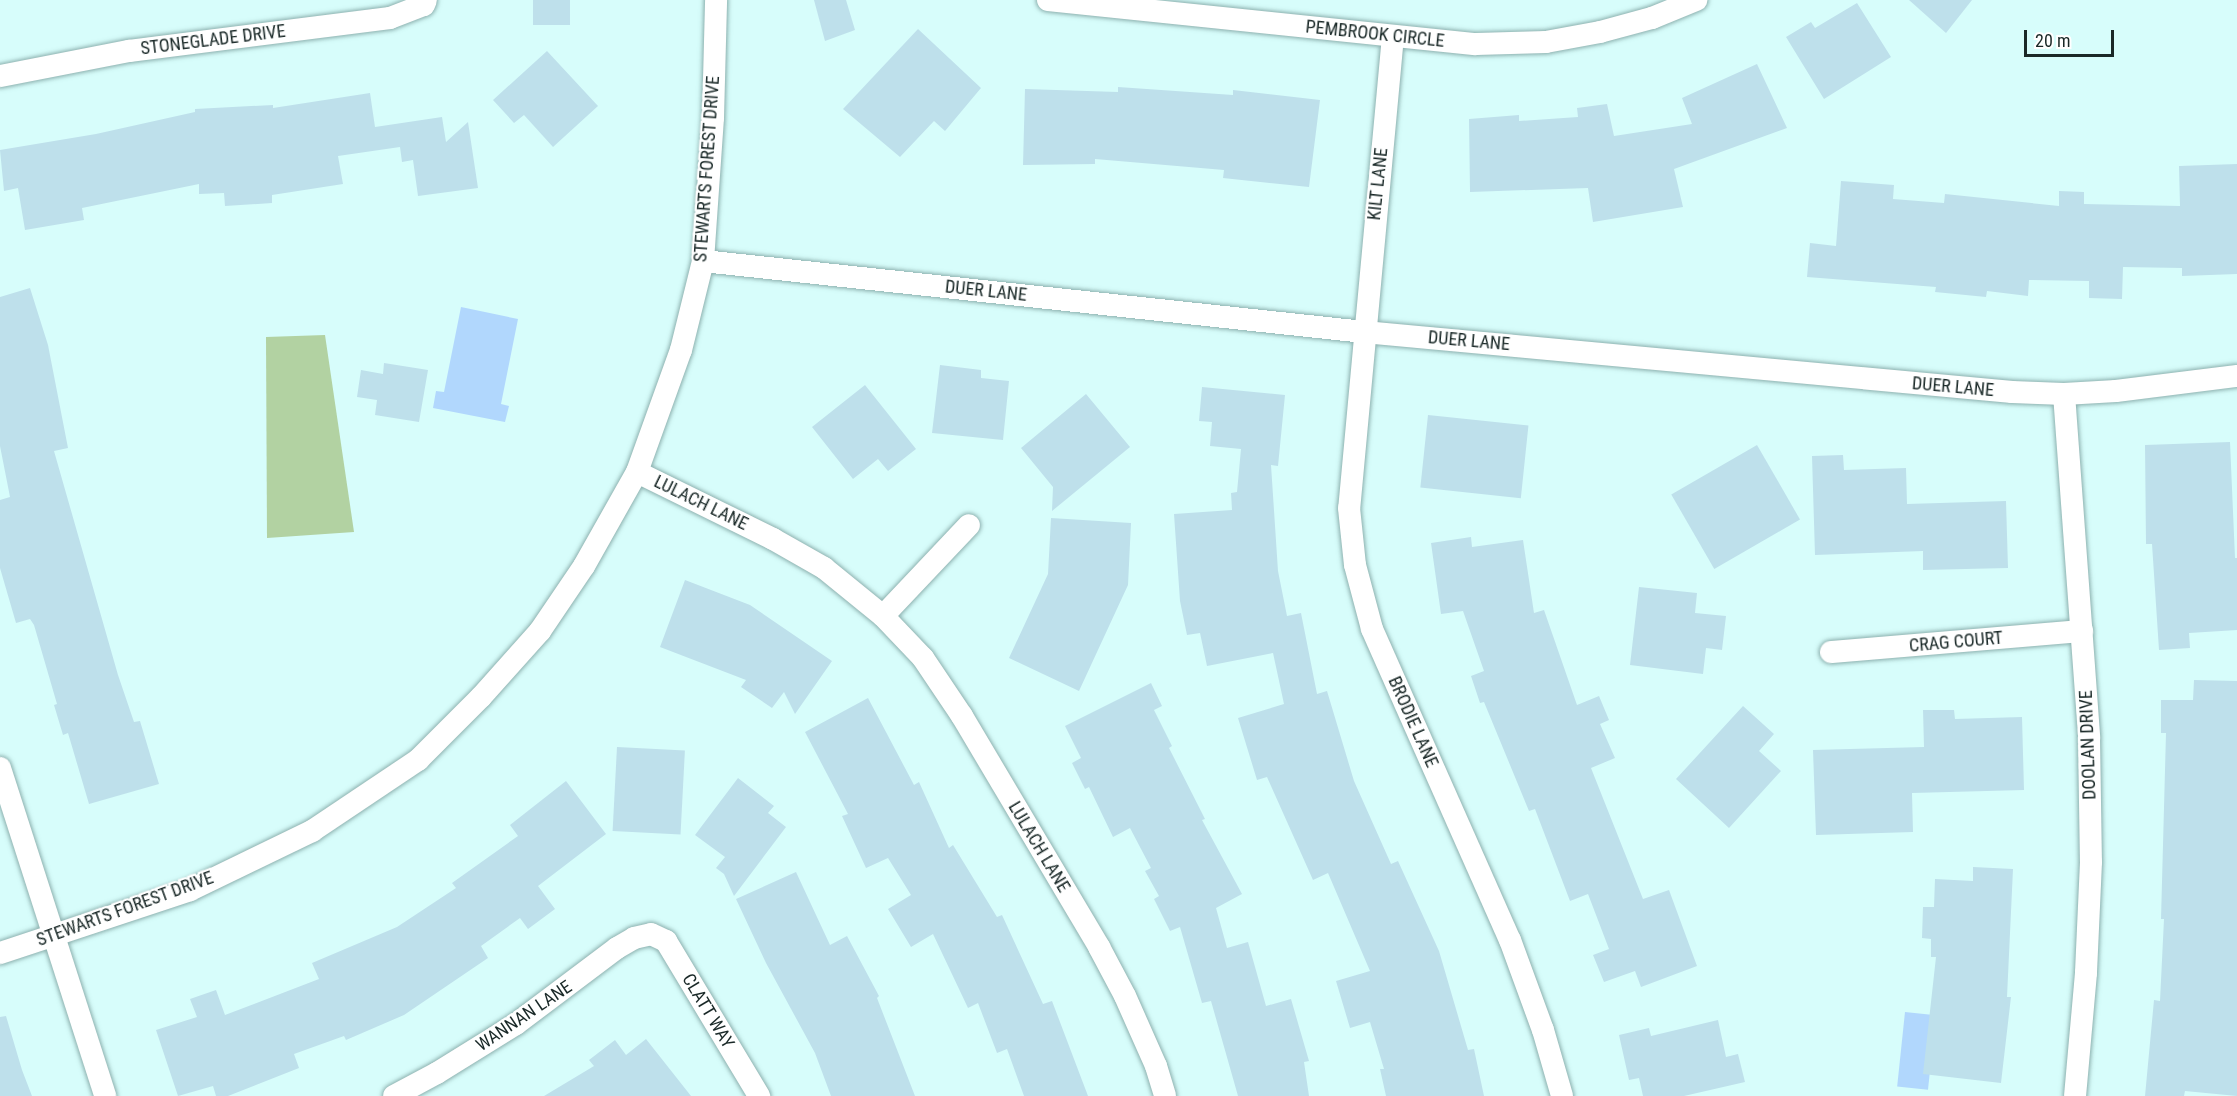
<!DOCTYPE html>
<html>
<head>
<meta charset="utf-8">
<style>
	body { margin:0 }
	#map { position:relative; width:2237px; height:1096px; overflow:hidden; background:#d7fdfb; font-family:"Roboto Condensed",sans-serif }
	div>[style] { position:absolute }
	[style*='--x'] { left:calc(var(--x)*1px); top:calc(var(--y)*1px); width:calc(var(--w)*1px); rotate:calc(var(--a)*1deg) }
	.green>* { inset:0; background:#b2d2a2 }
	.water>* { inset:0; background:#b1d7fd; transform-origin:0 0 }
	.building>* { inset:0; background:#bee0eb; transform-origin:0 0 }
	.roads { filter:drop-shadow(0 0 2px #8db1af) drop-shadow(0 0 2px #8db1af) }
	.minor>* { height:22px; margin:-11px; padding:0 11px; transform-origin:11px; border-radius:11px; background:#fff }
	span { translate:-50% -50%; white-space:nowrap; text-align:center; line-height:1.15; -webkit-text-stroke:4.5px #fff; paint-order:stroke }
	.street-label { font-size:18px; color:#192827 }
	.scale { position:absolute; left:2024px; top:30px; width:90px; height:27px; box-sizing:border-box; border:3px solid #192827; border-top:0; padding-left:8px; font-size:18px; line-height:21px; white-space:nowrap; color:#192827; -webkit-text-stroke:4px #fff; paint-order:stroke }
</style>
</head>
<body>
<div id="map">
	<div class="green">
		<div style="clip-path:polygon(325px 335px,354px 532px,267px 538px,266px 337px)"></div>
	</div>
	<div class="water">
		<div style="clip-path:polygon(461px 307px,518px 319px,501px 404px,509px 406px,505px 422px,433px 408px,436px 391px,444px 392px)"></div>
		<div style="left:1905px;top:1012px;width:31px;height:75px;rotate:6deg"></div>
	</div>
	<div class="building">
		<div style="left:533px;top:0;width:37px;height:25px"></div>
		<div style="clip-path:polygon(814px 0,846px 0,855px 30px,825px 41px)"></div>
		<div style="clip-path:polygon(1909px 0,1972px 0,1946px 33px)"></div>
		<div style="clip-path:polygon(1857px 3px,1891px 57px,1824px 99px,1786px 37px,1811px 22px,1815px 28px)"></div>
		<div style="clip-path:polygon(918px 29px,981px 88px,945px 131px,934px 121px,900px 157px,843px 109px)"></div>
		<div style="clip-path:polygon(547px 51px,598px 106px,553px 147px,524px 115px,514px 123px,493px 100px)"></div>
		<div style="clip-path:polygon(1757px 64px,1787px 128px,1674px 169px,1683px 207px,1593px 222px,1588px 188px,1470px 192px,1469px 119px,1519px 115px,1519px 121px,1578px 117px,1577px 108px,1607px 104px,1614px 136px,1692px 124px,1682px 98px)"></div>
		<div style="clip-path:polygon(1118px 87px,1233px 95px,1233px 90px,1320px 100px,1309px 187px,1223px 178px,1224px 170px,1095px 159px,1095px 164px,1023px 165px,1025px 89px,1118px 92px)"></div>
		<div style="clip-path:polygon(370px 93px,375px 127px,442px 117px,446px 142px,468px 122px,478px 188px,418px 196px,413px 160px,402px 162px,400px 147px,338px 156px,343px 184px,272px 195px,272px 203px,225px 206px,224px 193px,199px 194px,199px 184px,82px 208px,84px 220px,25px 230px,18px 188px,4px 191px,0 150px,96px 134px,195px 112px,195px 109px,273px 105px,273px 108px)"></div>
		<div style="clip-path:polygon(2237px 164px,2237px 274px,2182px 276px,2182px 268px,2123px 267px,2122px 299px,2089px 298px,2089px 281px,2029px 280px,2028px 296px,1987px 291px,1986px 297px,1935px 292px,1936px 287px,1807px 277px,1810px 243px,1836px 246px,1841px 181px,1894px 185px,1893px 199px,1944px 203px,1945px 194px,2059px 206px,2059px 191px,2084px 192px,2084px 204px,2180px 206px,2179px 166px)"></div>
		<div style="clip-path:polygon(30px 288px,48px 345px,68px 448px,54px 451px,118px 675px,134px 722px,140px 721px,159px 784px,89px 804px,68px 733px,63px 735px,54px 705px,57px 704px,34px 625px,30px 619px,16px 623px,0 568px,0 500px,10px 497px,0 446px,0 297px)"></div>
		<div style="clip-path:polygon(384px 363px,428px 370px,419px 422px,375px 415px,377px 400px,357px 397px,361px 370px,383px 374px)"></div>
		<div style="clip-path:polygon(940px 365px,981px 370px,981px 378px,1009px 381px,1003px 440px,932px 433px)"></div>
		<div style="clip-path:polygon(865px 385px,916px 449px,888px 471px,878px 459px,853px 479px,812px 427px)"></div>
		<div style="clip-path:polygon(1202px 387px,1285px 395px,1278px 466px,1271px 465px,1278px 571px,1287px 616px,1301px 613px,1317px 694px,1327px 691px,1354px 781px,1391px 864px,1398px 861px,1439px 951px,1468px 1050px,1474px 1049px,1484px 1096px,1386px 1096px,1380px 1069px,1384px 1069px,1370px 1022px,1350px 1028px,1336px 981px,1370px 971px,1328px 873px,1313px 880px,1267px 777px,1257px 780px,1238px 718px,1284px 704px,1273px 653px,1207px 666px,1200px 633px,1187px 635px,1180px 601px,1174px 514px,1232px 510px,1231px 493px,1237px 492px,1241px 449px,1210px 446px,1212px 422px,1199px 421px)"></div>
		<div style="clip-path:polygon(1086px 394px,1130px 447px,1052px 511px,1053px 487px,1021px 448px)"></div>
		<div style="left:1428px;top:415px;width:101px;height:73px;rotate:6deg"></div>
		<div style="clip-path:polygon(2230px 442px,2235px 558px,2237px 558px,2237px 630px,2189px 633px,2190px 648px,2159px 650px,2152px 544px,2146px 544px,2145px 445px)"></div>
		<div style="left:1757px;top:445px;width:86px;height:99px;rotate:60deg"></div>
		<div style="clip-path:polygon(1843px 455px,1844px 470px,1906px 468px,1907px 504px,2006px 501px,2008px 568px,1923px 570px,1923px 551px,1815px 555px,1812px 456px)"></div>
		<div style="clip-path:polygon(1051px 518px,1131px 523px,1128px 585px,1079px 691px,1009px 658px,1048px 574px)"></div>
		<div style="clip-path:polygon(1471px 537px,1472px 547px,1523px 540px,1534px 613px,1544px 610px,1577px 705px,1599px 696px,1609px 720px,1600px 724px,1615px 758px,1591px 768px,1643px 899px,1669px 890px,1697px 966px,1641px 987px,1635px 971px,1604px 982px,1593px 955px,1609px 949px,1588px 894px,1570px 901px,1535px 809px,1529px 811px,1484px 702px,1480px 703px,1471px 676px,1484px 671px,1463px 611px,1441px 614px,1431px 543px)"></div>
		<div style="clip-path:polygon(685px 580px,750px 605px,832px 661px,795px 714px,784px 692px,772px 708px,741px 687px,746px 680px,660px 647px)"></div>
		<div style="clip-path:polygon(1639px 587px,1697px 593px,1695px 613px,1726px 616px,1722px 650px,1706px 648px,1703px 674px,1630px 665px)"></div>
		<div style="clip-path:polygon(2194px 680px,2237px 681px,2237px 1096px,2185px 1091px,2184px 1096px,2145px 1096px,2154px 1000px,2160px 1001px,2164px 919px,2161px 919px,2166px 733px,2161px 733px,2161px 700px,2193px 700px)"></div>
		<div style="clip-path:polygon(1151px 683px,1162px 706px,1154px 710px,1172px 746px,1169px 748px,1205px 819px,1202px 820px,1242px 894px,1216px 908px,1227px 948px,1248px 942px,1266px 1006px,1291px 999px,1309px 1061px,1304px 1062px,1309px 1096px,1238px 1096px,1211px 1001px,1202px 1003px,1180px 927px,1170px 931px,1154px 899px,1159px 896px,1145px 871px,1151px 868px,1130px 828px,1113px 837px,1089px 787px,1085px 789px,1072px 763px,1081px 758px,1065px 726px)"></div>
		<div style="clip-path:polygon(868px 698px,914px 785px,919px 782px,949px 848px,953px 845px,997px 917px,1002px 915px,1043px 1004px,1052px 1001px,1088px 1096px,1024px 1096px,1007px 1049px,997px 1053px,978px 1003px,968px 1008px,933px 934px,911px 947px,888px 909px,911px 895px,888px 858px,866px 868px,842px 816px,848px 814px,805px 732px)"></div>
		<div style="clip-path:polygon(1743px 706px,1774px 734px,1759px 751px,1781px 771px,1729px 828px,1676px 779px)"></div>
		<div style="clip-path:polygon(1923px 710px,1954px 710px,1955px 719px,2022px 717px,2024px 790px,1912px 793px,1913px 832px,1816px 835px,1813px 750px,1924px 747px)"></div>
		<div style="left:617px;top:747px;width:68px;height:84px;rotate:3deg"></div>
		<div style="clip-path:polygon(738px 778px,774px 806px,768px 813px,786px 827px,734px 896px,724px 874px,716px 868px,725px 857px,695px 835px)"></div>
		<div style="clip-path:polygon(566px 781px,606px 834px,538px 886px,555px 909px,528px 929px,520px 918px,481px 946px,488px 958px,404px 1015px,346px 1040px,344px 1036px,294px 1054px,299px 1068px,228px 1096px,216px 1096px,213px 1086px,178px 1096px,156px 1030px,197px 1017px,190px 999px,216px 990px,225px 1015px,319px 979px,312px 963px,397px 927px,456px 888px,452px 883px,518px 836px,510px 825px)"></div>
		<div style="clip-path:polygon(1973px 867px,2013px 869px,2007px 997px,2011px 997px,2001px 1083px,1923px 1074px,1936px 957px,1931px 957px,1931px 939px,1922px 938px,1923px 907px,1934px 907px,1935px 879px,1973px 881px)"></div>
		<div style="clip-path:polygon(796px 872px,830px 945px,847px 936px,879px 996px,877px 998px,915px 1096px,831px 1096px,815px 1053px,766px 963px,736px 899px)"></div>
		<div style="clip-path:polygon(6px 1016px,22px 1070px,32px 1096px,0 1096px,0 1017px)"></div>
		<div style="clip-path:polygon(1718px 1020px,1726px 1057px,1738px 1054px,1745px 1082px,1684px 1096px,1643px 1096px,1639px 1078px,1629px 1080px,1619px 1035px,1649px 1028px,1651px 1036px)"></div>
		<div style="clip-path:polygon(646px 1039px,691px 1096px,544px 1096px,594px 1066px,589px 1060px,615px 1040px,626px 1055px)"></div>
	</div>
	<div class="roads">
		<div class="minor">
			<div style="--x:1048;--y:0;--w:430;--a:5.9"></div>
			<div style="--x:1476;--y:44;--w:70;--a:-1.6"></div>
			<div style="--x:1546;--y:42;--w:55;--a:-10.5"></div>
			<div style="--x:1600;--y:32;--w:54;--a:-15.1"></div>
			<div style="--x:1652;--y:18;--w:48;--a:-22.2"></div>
			<div style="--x:1393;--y:36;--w:474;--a:95.3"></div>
			<div style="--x:1349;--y:508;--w:57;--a:84"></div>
			<div style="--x:1355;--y:565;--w:66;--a:75.1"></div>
			<div style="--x:1372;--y:629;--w:340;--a:66.1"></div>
			<div style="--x:1510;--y:940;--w:96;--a:69.9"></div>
			<div style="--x:1543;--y:1030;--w:69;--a:73.9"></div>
			<div style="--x:0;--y:76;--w:131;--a:-11"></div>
			<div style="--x:129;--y:51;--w:263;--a:-7.2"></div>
			<div style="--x:390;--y:18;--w:36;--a:-21"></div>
			<div style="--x:424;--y:5;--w:5;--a:-68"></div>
			<div style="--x:703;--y:261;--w:665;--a:6.13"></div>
			<div style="--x:1364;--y:332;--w:651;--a:5.29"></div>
			<div style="--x:2012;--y:392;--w:52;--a:2.2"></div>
			<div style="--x:2064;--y:394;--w:52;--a:-3.3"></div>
			<div style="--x:2116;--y:391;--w:122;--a:-7.1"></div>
			<div style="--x:2064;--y:394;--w:345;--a:85.8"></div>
			<div style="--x:2089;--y:738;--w:124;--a:89.1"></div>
			<div style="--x:2091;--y:862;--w:111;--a:92.6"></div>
			<div style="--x:2086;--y:973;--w:123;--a:95.1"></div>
			<div style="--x:637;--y:472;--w:152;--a:26.2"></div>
			<div style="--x:773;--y:539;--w:59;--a:29.6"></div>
			<div style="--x:824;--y:568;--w:76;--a:39.1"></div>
			<div style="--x:883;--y:616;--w:58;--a:46.4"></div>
			<div style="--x:923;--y:658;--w:70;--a:56.1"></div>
			<div style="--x:962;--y:716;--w:269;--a:59.3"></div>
			<div style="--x:1099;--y:947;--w:55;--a:62"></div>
			<div style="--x:1125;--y:996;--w:77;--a:66.1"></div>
			<div style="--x:1156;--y:1066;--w:31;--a:73"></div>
			<div style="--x:883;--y:616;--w:125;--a:-46.6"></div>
			<div style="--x:1831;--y:652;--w:252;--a:-4.8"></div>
			<div style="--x:0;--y:768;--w:344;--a:72.2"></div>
			<div style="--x:0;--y:953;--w:200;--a:-18.3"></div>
			<div style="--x:190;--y:890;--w:136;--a:-25.8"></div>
			<div style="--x:312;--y:831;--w:128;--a:-33.8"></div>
			<div style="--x:418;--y:760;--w:89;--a:-45"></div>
			<div style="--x:481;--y:697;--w:89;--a:-48.2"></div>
			<div style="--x:540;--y:631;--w:78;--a:-55.9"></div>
			<div style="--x:584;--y:566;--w:108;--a:-60.6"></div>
			<div style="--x:637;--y:472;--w:130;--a:-70.2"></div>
			<div style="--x:681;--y:350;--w:92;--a:-76.1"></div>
			<div style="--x:703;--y:261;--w:143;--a:-86"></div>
			<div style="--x:713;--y:118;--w:118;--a:-88.5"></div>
			<div style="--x:394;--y:1096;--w:49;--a:-28.1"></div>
			<div style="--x:437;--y:1073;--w:93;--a:-31.8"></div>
			<div style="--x:516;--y:1024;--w:126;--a:-37"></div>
			<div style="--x:617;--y:948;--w:20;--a:-30"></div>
			<div style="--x:634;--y:938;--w:17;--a:-13"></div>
			<div style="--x:651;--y:934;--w:17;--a:25"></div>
			<div style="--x:666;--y:941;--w:181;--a:59"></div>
		</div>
	</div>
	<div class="street-label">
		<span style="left:1375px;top:34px;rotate:6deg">PEMBROOK CIRCLE</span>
		<span style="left:213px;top:40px;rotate:-7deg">STONEGLADE DRIVE</span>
		<span style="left:707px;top:169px;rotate:-86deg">STEWARTS FOREST DRIVE</span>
		<span style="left:1378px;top:184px;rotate:-84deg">KILT LANE</span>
		<span style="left:986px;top:291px;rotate:6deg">DUER LANE</span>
		<span style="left:1469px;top:341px;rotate:5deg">DUER LANE</span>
		<span style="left:1953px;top:387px;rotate:5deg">DUER LANE</span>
		<span style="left:701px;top:503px;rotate:26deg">LULACH LANE</span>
		<span style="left:1956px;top:642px;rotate:-5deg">CRAG COURT</span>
		<span style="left:1413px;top:722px;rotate:66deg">BRODIE LANE</span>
		<span style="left:2088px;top:745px;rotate:-92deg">DOOLAN DRIVE</span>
		<span style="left:1039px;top:847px;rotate:59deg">LULACH LANE</span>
		<span style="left:125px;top:909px;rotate:-20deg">STEWARTS FOREST DRIVE</span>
		<span style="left:708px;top:1011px;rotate:59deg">CLATT WAY</span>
		<span style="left:524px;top:1016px;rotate:-34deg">WANNAN LANE</span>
	</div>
	<div class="scale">20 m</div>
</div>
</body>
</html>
